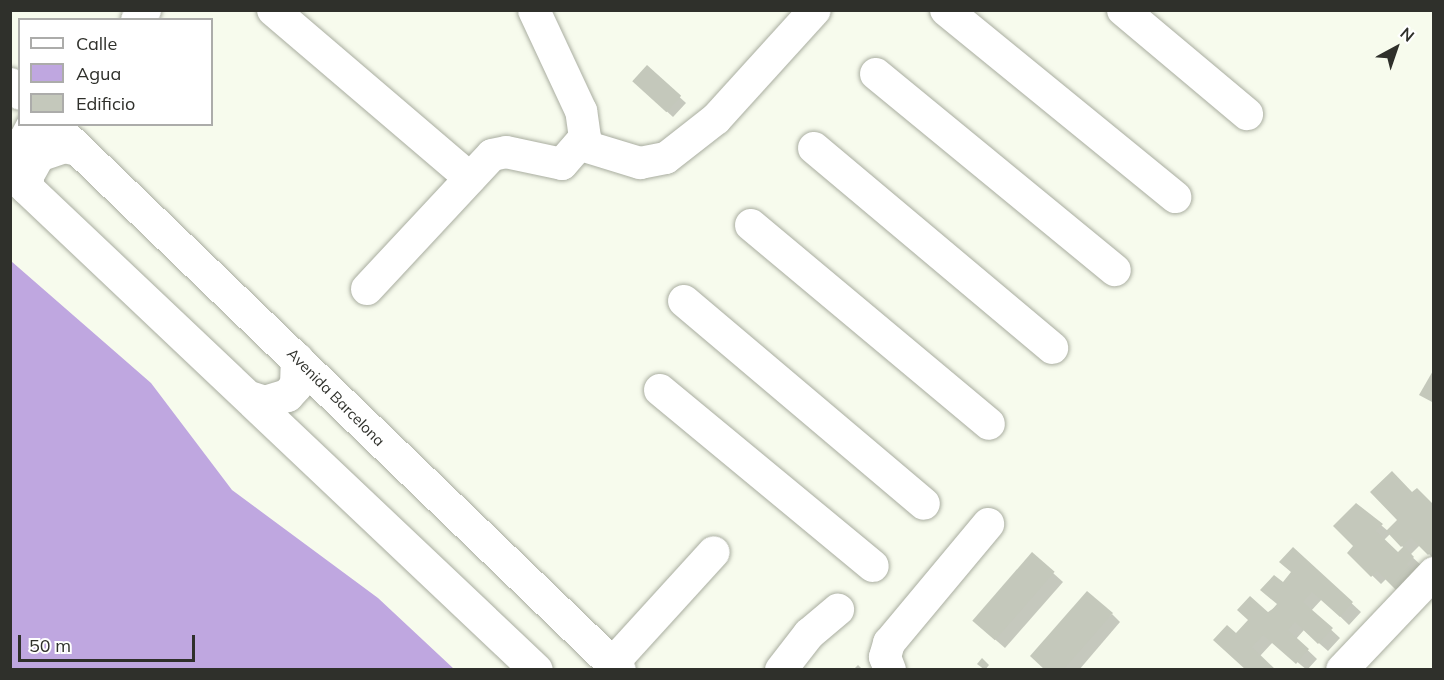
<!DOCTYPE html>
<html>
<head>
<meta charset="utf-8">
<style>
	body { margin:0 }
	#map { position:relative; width:1444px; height:680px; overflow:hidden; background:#f7fbed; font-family:Mulish,sans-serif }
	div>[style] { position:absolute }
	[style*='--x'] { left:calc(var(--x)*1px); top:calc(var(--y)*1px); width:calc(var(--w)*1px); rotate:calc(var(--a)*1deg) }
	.water>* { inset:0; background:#bfa7e0 }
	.shadow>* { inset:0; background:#0003 }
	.building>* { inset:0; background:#c4c8bb; transform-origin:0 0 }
	.roads { filter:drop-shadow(0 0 2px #a9ada0) drop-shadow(0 0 2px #a9ada0) }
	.minor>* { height:32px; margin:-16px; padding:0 16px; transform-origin:16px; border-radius:16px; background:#fff }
	.major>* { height:33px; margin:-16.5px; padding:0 16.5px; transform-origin:16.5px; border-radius:16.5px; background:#fff }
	span { translate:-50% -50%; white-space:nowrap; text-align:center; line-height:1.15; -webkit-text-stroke:5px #fff; paint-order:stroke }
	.street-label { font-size:15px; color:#2f302b }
	.frame { position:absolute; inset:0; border:12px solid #2f302b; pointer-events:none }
	.legend { position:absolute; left:18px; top:18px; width:195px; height:108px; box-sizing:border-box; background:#fff; border:2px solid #acacaa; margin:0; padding:8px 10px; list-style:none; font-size:18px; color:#2f302b }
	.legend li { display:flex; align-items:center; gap:12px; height:30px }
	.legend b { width:30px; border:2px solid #acacaa }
	.north { position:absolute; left:1366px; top:18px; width:60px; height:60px; -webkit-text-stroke:4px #fff; paint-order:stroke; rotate:40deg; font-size:16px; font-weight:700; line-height:24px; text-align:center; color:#2f302b }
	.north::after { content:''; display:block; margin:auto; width:21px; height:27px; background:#2f302b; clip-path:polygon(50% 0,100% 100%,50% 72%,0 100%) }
	.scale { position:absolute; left:18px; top:635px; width:177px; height:27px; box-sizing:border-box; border:3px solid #2f302b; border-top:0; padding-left:8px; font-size:18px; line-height:21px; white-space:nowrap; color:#2f302b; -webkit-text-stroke:4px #fff; paint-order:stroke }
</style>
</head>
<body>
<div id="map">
	<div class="water">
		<div style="clip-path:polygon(11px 261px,151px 383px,232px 490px,378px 598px,454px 669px,11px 669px)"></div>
	</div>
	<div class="shadow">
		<div style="clip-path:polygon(647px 67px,686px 103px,673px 117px,640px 87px)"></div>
		<div style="clip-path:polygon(evenodd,1413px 494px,1434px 507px,1434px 559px,1420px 545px,1410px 555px,1422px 566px,1406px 597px,1387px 578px,1381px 584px,1349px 553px,1355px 546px,1357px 505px,1388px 531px,1399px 520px,1413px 494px,1390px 534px,1404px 548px,1398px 554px,1384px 540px,1390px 534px)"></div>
		<div style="clip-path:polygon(1293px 549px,1361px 612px,1349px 625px,1322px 599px,1311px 611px,1340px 638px,1328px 651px,1304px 630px,1296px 639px,1317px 659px,1307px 670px,1273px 642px,1260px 656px,1236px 635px,1278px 605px,1283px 584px,1293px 573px)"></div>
		<div style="clip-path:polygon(1032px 554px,1063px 582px,1005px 648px,983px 629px)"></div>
		<div style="clip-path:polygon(1112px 614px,1120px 622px,1079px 670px,1046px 670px)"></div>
		<div style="clip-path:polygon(858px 665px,863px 670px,853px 670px)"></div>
	</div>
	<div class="building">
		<div style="left:647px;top:65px;width:46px;height:22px;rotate:42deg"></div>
		<div style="clip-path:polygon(1434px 369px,1434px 403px,1419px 395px)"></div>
		<div style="clip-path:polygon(1392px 471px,1412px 492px,1417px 488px,1434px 505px,1434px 549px,1428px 555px,1411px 538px,1401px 547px,1386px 531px,1397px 520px,1370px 492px)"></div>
		<div style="clip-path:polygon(1356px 503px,1383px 524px,1376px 531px,1398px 552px,1404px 546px,1414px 557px,1407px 564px,1415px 572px,1396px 590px,1377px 571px,1371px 577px,1347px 553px,1353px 546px,1333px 526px)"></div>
		<div style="clip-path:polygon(1293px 547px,1353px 602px,1340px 617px,1312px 592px,1303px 602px,1333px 628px,1318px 644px,1295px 622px,1288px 630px,1309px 649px,1296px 664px,1263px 635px,1252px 647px,1276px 670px,1246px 670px,1213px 640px,1227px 625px,1236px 633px,1248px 620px,1237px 610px,1250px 596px,1269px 613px,1277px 604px,1260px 590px,1274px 575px,1283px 582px,1291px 572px,1279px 562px)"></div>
		<div style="left:1032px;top:552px;width:30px;height:91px;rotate:41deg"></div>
		<div style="clip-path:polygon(1087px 591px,1113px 613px,1063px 670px,1045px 670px,1030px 656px)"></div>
		<div style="clip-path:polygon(982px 658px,989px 665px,985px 670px,977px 664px)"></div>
	</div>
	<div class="roads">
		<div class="minor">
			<div style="--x:273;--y:10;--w:259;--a:40.5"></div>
			<div style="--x:946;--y:10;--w:296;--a:39.2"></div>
			<div style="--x:1123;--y:10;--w:162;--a:40"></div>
			<div style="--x:137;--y:20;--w:13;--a:-51"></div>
			<div style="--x:876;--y:74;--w:309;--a:39.4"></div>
			<div style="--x:581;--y:145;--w:62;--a:17"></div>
			<div style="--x:640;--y:163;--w:26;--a:-11"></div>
			<div style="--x:666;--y:158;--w:63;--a:-38"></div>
			<div style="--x:716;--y:119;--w:147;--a:-47.8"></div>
			<div style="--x:814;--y:148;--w:311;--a:40"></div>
			<div style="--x:751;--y:225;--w:310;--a:39.9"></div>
			<div style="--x:367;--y:289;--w:183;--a:-47"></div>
			<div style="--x:492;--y:155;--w:14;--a:-12"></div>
			<div style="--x:506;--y:152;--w:57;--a:12.1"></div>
			<div style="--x:562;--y:164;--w:35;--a:-49"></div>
			<div style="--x:585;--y:138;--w:27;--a:-98"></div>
			<div style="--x:581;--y:111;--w:111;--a:-115"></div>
			<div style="--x:684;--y:301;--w:314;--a:40.2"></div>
			<div style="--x:660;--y:390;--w:276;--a:39.6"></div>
			<div style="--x:612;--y:664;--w:151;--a:-47.7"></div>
			<div style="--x:781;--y:670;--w:46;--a:-52.1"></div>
			<div style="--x:809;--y:634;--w:38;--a:-40"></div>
			<div style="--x:890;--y:670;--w:14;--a:-111"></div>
			<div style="--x:885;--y:657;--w:15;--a:-74"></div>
			<div style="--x:889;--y:643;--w:155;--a:-50.2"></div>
			<div style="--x:1342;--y:670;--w:134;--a:-46.5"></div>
		</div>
		<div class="major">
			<div style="--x:10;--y:84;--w:13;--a:42"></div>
			<div style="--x:52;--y:124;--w:787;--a:43.92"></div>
			<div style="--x:10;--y:149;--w:16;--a:-30"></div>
			<div style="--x:24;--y:141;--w:19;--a:-62"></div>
			<div style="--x:10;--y:172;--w:724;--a:43.43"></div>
			<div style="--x:27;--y:188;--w:13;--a:-90"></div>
			<div style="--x:27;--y:175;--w:23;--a:-61"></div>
			<div style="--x:38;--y:155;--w:28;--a:-19"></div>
			<div style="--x:64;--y:146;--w:13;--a:13"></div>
			<div style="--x:252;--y:398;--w:13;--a:18"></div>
			<div style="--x:264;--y:402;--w:24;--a:-17"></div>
			<div style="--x:287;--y:395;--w:13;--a:-48"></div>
			<div style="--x:296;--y:385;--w:26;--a:-88"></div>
		</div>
	</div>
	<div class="street-label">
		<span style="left:336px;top:397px;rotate:45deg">Avenida Barcelona</span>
	</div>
	<div class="frame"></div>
	<ul class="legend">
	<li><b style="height:8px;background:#fff"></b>Calle</li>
	<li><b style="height:16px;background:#bfa7e0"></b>Agua</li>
	<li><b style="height:16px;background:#c4c8bb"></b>Edificio</li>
	</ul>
	<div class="north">N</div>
	<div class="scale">50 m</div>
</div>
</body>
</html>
